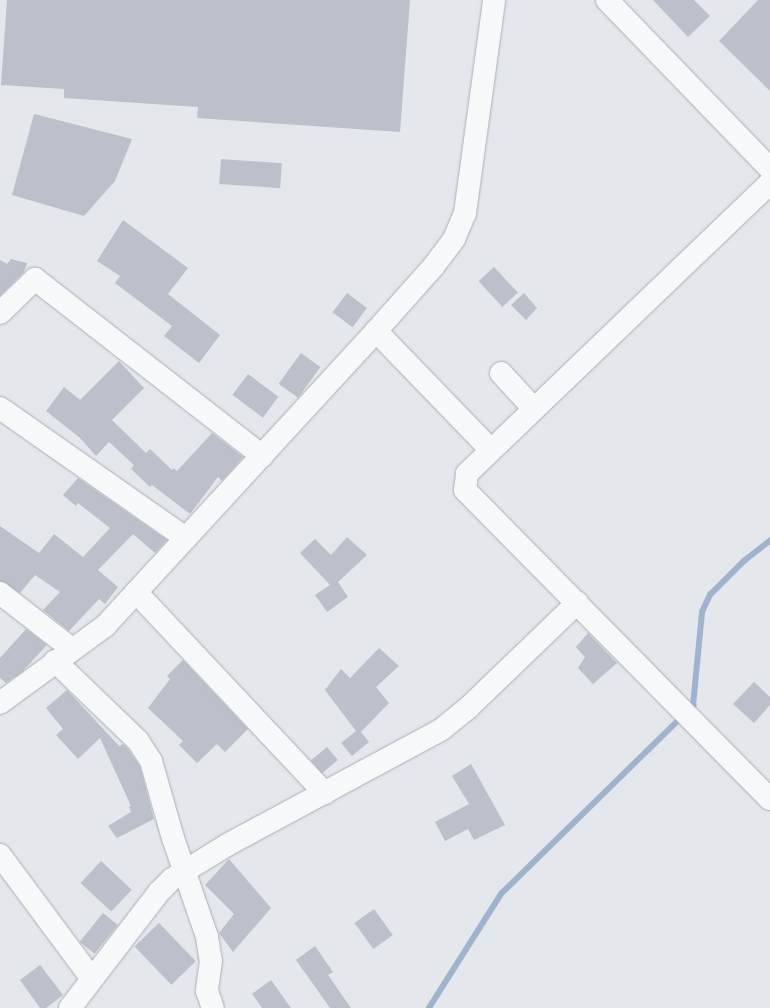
<!DOCTYPE html>
<html>
<head>
<meta charset="utf-8">
<style>
	body { margin:0 }
	#map { position:relative; width:770px; height:1008px; overflow:hidden; background:#e4e7ec; font-family:"Fira Sans",sans-serif }
	div>[style] { position:absolute }
	[style*='--x'] { left:calc(var(--x)*1px); top:calc(var(--y)*1px); width:calc(var(--w)*1px); rotate:calc(var(--a)*1deg) }
	.stream>* { height:5.5px; margin:-2.75px; padding:0 2.75px; transform-origin:2.75px; border-radius:2.75px; background:#9fb4cc }
	.building>* { inset:0; background:#bbc0ca; transform-origin:0 0 }
	.roads { filter:drop-shadow(0 0 1px #a9aeb7) drop-shadow(0 0 1px #a9aeb7) }
	.minor>* { height:22px; margin:-11px; padding:0 11px; transform-origin:11px; border-radius:11px; background:#f7f8fa }
	.tertiary>* { height:22px; margin:-11px; padding:0 11px; transform-origin:11px; border-radius:11px; background:#f7f8fa }
	span { translate:-50% -50%; white-space:nowrap; text-align:center; line-height:1.15; -webkit-text-stroke:4px #f4f6f9; paint-order:stroke }
</style>
</head>
<body>
<div id="map">
	<div class="stream">
		<div style="--x:689;--y:710;--w:6;--a:-45"></div>
		<div style="--x:693;--y:706;--w:94;--a:-84.5"></div>
		<div style="--x:702;--y:612;--w:19;--a:-65"></div>
		<div style="--x:710;--y:595;--w:48;--a:-45"></div>
		<div style="--x:744;--y:561;--w:33;--a:-38"></div>
		<div style="--x:429;--y:1008;--w:135;--a:-57.7"></div>
		<div style="--x:501;--y:894;--w:255;--a:-44.4"></div>
	</div>
	<div class="building">
		<div style="clip-path:polygon(7px 0,410px 0,400px 132px,197px 118px,198px 107px,64px 98px,64px 89px,1px 85px)"></div>
		<div style="clip-path:polygon(653px 0,694px 0,710px 16px,688px 37px)"></div>
		<div style="clip-path:polygon(758px 0,770px 0,770px 91px,719px 41px)"></div>
		<div style="clip-path:polygon(34px 114px,132px 139px,115px 181px,84px 216px,12px 195px)"></div>
		<div style="left:221px;top:159px;width:61px;height:25px;rotate:4deg"></div>
		<div style="clip-path:polygon(123px 220px,188px 268px,168px 294px,220px 335px,199px 363px,164px 336px,172px 326px,115px 283px,120px 276px,97px 261px)"></div>
		<div style="clip-path:polygon(11px 259px,27px 263px,24px 272px,0 296px,0 260px,7px 264px)"></div>
		<div style="left:494px;top:267px;width:35px;height:21px;rotate:47deg"></div>
		<div style="left:347px;top:293px;width:25px;height:24px;rotate:37deg"></div>
		<div style="clip-path:polygon(524px 293px,537px 308px,526px 320px,511px 305px)"></div>
		<div style="left:301px;top:353px;width:24px;height:38px;rotate:36deg"></div>
		<div style="clip-path:polygon(119px 361px,144px 388px,112px 420px,146px 453px,150px 449px,172px 470px,173px 468px,177px 471px,212px 433px,243px 457px,222px 481px,218px 477px,190px 514px,152px 485px,150px 487px,131px 469px,134px 465px,109px 442px,96px 456px,80px 438px,46px 411px,64px 387px,80px 400px)"></div>
		<div style="left:248px;top:374px;width:38px;height:26px;rotate:37deg"></div>
		<div style="clip-path:polygon(78px 478px,167px 540px,155px 553px,133px 534px,98px 570px,118px 587px,105px 604px,99px 599px,69px 631px,43px 610px,60px 592px,35px 575px,20px 593px,0 581px,0 526px,39px 553px,54px 534px,83px 557px,110px 528px,78px 503px,76px 506px,63px 495px)"></div>
		<div style="clip-path:polygon(347px 537px,367px 555px,338px 582px,348px 597px,327px 612px,315px 595px,330px 585px,300px 553px,315px 539px,331px 555px)"></div>
		<div style="clip-path:polygon(26px 629px,47px 645px,22px 672px,6px 683px,0 678px,0 658px)"></div>
		<div style="clip-path:polygon(588px 633px,617px 663px,593px 684px,578px 668px,585px 657px,576px 647px)"></div>
		<div style="clip-path:polygon(379px 648px,399px 666px,376px 687px,389px 703px,361px 732px,369px 742px,352px 756px,341px 743px,356px 731px,325px 690px,341px 669px,350px 678px)"></div>
		<div style="clip-path:polygon(183px 660px,248px 729px,225px 752px,217px 744px,197px 763px,179px 745px,183px 741px,148px 708px,170px 679px,167px 676px)"></div>
		<div style="clip-path:polygon(754px 682px,770px 697px,770px 705px,754px 723px,733px 704px)"></div>
		<div style="clip-path:polygon(67px 690px,119px 746px,123px 744px,128px 749px,140px 766px,154px 819px,117px 838px,108px 826px,131px 812px,129px 807px,131px 806px,100px 738px,78px 759px,56px 735px,63px 729px,46px 708px)"></div>
		<div style="left:327px;top:747px;width:17px;height:21px;rotate:50deg"></div>
		<div style="clip-path:polygon(471px 764px,505px 825px,474px 840px,468px 829px,445px 841px,435px 822px,469px 804px,452px 776px)"></div>
		<div style="clip-path:polygon(229px 859px,271px 908px,233px 952px,219px 933px,234px 914px,205px 885px)"></div>
		<div style="left:101px;top:861px;width:42px;height:30px;rotate:43deg"></div>
		<div style="left:374px;top:909px;width:32px;height:24px;rotate:54deg"></div>
		<div style="left:103px;top:913px;width:19px;height:37px;rotate:39deg"></div>
		<div style="left:159px;top:923px;width:53px;height:34px;rotate:46deg"></div>
		<div style="clip-path:polygon(315px 946px,333px 972px,328px 975px,351px 1008px,330px 1008px,296px 960px)"></div>
		<div style="clip-path:polygon(40px 965px,63px 995px,46px 1008px,40px 1008px,20px 980px)"></div>
		<div style="clip-path:polygon(271px 980px,291px 1008px,262px 1008px,252px 994px)"></div>
	</div>
	<div class="roads">
		<div class="minor">
			<div style="--x:770;--y:183;--w:420;--a:136.2"></div>
			<div style="--x:467;--y:474;--w:16;--a:97"></div>
			<div style="--x:465;--y:490;--w:434;--a:45.4"></div>
			<div style="--x:0;--y:313;--w:49;--a:-44.2"></div>
			<div style="--x:35;--y:279;--w:288;--a:37.9"></div>
			<div style="--x:376;--y:331;--w:165;--a:46"></div>
			<div style="--x:501;--y:373;--w:49;--a:47.5"></div>
			<div style="--x:0;--y:408;--w:227;--a:35"></div>
			<div style="--x:136;--y:592;--w:276;--a:46.8"></div>
			<div style="--x:0;--y:593;--w:91;--a:37.9"></div>
			<div style="--x:55;--y:661;--w:115;--a:43.9"></div>
			<div style="--x:138;--y:741;--w:24;--a:57"></div>
			<div style="--x:151;--y:761;--w:80;--a:74.1"></div>
			<div style="--x:173;--y:838;--w:105;--a:71"></div>
			<div style="--x:207;--y:937;--w:24;--a:81"></div>
			<div style="--x:211;--y:961;--w:30;--a:98"></div>
			<div style="--x:207;--y:991;--w:18;--a:71"></div>
			<div style="--x:0;--y:703;--w:130;--a:-36.3"></div>
			<div style="--x:105;--y:626;--w:401;--a:-47.4"></div>
			<div style="--x:376;--y:331;--w:86;--a:-48.3"></div>
			<div style="--x:433;--y:267;--w:35;--a:-53"></div>
			<div style="--x:454;--y:239;--w:28;--a:-67"></div>
			<div style="--x:465;--y:213;--w:215;--a:-82.2"></div>
			<div style="--x:0;--y:855;--w:154;--a:53.4"></div>
			<div style="--x:70;--y:1008;--w:146;--a:-52.5"></div>
			<div style="--x:159;--y:892;--w:18;--a:-45"></div>
			<div style="--x:172;--y:879;--w:65;--a:-31.7"></div>
			<div style="--x:227;--y:845;--w:244;--a:-28.3"></div>
			<div style="--x:442;--y:729;--w:36;--a:-39"></div>
			<div style="--x:470;--y:706;--w:149;--a:-43.9"></div>
		</div>
		<div class="tertiary">
			<div style="--x:607;--y:0;--w:235;--a:46"></div>
		</div>
	</div>
</div>
</body>
</html>
